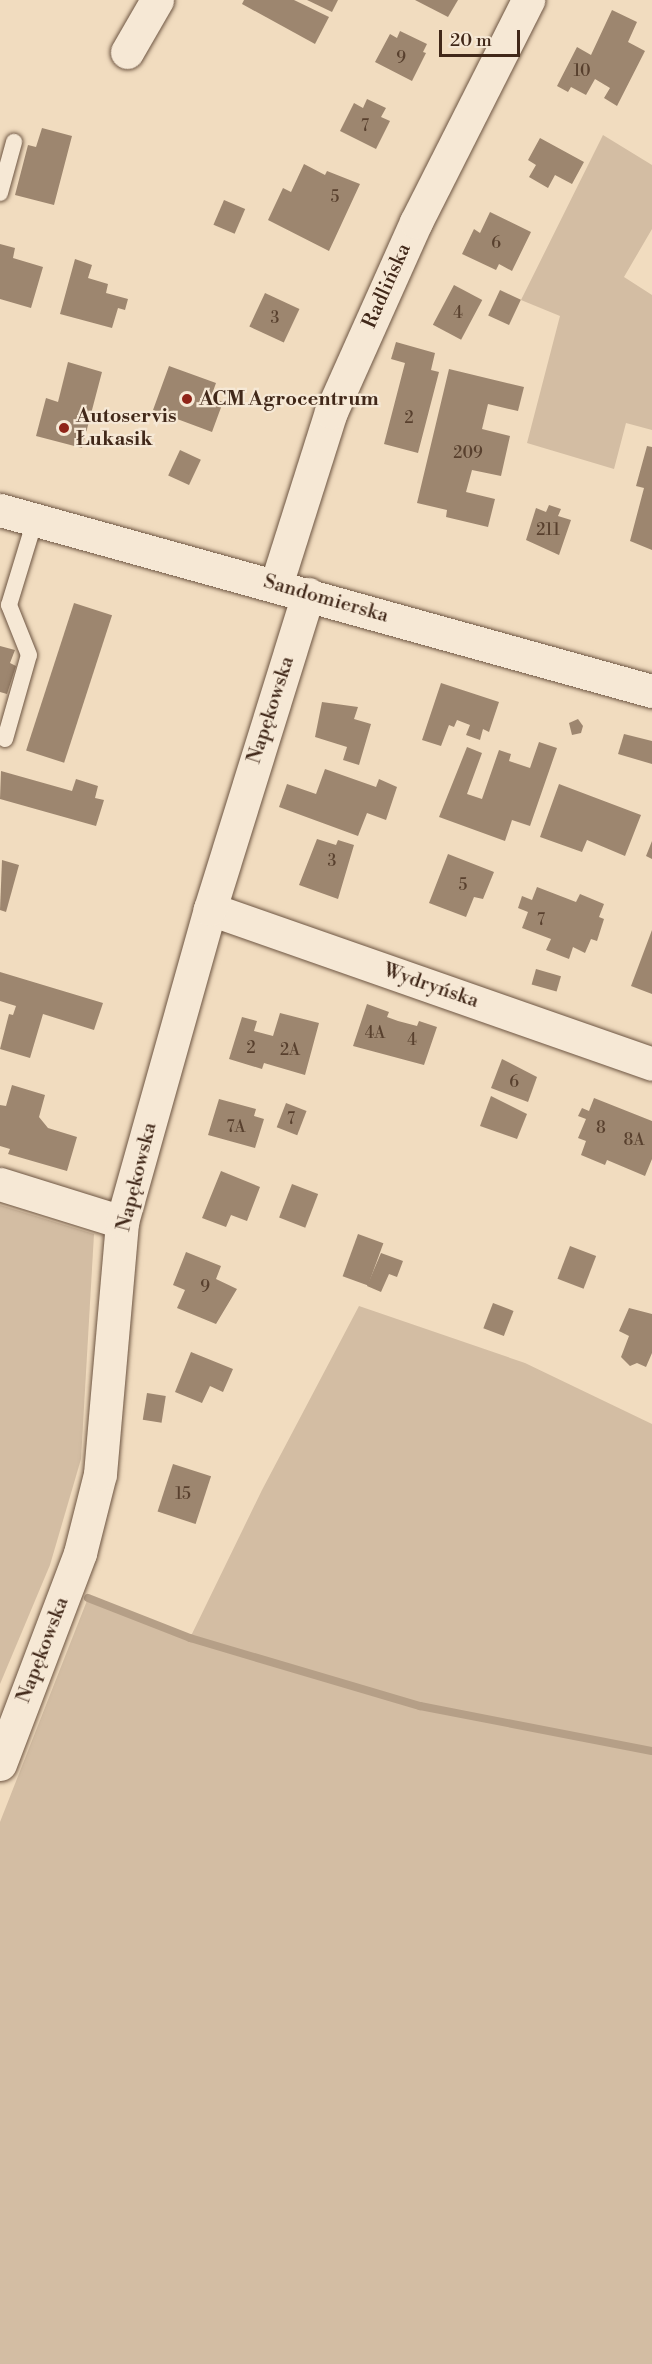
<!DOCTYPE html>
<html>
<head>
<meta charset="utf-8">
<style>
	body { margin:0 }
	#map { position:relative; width:652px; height:2364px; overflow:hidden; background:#f1dcbf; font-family:"Libre Bodoni",serif }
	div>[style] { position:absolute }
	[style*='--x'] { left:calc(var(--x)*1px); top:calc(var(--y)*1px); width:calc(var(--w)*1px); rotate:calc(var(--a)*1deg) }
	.green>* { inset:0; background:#d3bda3 }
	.stream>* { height:8px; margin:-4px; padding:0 4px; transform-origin:4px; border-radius:4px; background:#b59f87 }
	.building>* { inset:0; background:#9d866f; transform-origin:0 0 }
	.roads { filter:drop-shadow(0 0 2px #6d5542) drop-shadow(0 0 2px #6d5542) }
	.lane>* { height:16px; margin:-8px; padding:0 8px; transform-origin:8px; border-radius:8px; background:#f6e8d5 }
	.street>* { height:33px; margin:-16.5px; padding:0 16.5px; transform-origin:16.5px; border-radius:16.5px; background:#f6e8d5 }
	.secondary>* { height:33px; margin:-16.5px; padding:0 16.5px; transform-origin:16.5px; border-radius:16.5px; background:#f6e8d5 }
	.dots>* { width:16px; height:16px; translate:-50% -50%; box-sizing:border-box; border:3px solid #f6e8d5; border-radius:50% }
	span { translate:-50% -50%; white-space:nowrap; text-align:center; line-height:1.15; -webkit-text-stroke:4.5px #f6e8d5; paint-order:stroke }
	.number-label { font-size:16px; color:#58402e }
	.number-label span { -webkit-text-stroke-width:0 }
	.street-label { font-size:20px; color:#412819 }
	.poi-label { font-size:20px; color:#412819; font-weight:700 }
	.left { translate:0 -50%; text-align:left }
	.scale { position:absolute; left:439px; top:30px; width:81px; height:27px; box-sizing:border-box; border:3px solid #412819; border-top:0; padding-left:8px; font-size:18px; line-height:21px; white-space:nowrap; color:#412819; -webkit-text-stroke:4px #f6e8d5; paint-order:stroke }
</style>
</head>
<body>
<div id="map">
	<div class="green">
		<div style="clip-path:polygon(603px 135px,652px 165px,652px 229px,624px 277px,652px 295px,652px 430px,626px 423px,614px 469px,527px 443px,560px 316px,521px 300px)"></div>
		<div style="clip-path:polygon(0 1205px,94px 1234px,81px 1459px,50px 1565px,0 1684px)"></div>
		<div style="clip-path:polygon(359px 1306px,525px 1363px,652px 1424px,652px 2364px,0 2364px,0 1822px,88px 1598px,190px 1638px,262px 1490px)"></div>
	</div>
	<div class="stream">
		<div style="--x:88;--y:1598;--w:110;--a:21.4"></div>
		<div style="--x:190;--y:1638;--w:240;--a:16.5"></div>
		<div style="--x:420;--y:1706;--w:236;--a:11"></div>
	</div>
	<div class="building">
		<div style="clip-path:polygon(244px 0,294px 0,329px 17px,315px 44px,242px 4px)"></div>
		<div style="clip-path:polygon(307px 0,338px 0,332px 12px)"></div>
		<div style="clip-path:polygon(415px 0,458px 0,448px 17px)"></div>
		<div style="clip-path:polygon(612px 10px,637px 22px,628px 42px,645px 51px,617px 106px,604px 98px,610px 88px,595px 79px,586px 95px,571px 87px,568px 92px,557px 86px,577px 47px,591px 55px)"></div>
		<div style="clip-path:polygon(400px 31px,427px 44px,423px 52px,426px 53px,412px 81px,375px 62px,390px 34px,397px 38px)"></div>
		<div style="clip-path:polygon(367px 99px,386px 108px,381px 117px,390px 121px,376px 149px,340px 131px,354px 103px,363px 108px)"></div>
		<div style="clip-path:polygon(42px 128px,72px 136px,54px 205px,15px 195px,28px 145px,36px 147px)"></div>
		<div style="clip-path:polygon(540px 138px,584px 162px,572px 184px,555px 175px,548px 188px,529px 177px,536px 165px,528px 160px)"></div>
		<div style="clip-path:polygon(304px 164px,325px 175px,327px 171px,360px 184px,329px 251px,268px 220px,283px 188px,291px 192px)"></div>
		<div style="left:224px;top:200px;width:23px;height:27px;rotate:23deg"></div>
		<div style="clip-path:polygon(490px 212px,531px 232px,512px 271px,499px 264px,496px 270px,462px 254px,474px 229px,480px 233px)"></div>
		<div style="clip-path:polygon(0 244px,15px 248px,13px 258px,43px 267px,31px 308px,0 299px)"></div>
		<div style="clip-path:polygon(75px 259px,92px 265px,88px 278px,108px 284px,106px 293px,128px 299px,125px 310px,118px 308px,112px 328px,60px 314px)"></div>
		<div style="left:454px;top:285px;width:32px;height:45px;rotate:28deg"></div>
		<div style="left:500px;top:290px;width:23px;height:28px;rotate:25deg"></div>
		<div style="left:265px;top:293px;width:38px;height:37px;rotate:25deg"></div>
		<div style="clip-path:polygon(396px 342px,435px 353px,431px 370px,439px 372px,418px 453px,384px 444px,405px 363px,391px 359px)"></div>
		<div style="clip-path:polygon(68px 362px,102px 372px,82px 448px,36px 436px,46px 398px,58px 402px)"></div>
		<div style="clip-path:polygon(169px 366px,216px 383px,211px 397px,223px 402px,212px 432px,153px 410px)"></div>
		<div style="clip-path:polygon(449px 369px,524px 387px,518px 411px,488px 404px,482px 429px,510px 436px,501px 476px,472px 470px,466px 492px,495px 499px,488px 527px,446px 517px,447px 510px,417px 503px)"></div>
		<div style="clip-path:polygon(647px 446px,652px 447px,652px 550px,630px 541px,644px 488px,636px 486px)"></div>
		<div style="left:180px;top:450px;width:23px;height:28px;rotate:25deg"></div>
		<div style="clip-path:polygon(549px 505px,561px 509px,558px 516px,571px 520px,559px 555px,526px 540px,536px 508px,546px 512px)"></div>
		<div style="left:74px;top:603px;width:40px;height:155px;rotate:18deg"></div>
		<div style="clip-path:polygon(0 646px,15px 650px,10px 663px,16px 666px,7px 694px,0 692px)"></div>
		<div style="clip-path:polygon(441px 683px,499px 702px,489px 732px,483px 729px,480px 740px,466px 735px,470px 725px,457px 720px,454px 727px,449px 725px,441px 746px,422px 740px)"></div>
		<div style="clip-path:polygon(322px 702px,358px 707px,354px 719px,371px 724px,359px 765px,343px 760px,347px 747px,315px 737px)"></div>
		<div style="clip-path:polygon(578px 719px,583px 726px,581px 733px,572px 735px,569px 723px)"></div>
		<div style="clip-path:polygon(624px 734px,652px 741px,652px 764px,618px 754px)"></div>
		<div style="clip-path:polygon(539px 742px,557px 748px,530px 826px,512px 820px,505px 841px,439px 817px,467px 747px,482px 753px,467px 794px,482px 799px,499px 750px,511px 754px,509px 761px,530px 768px)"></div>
		<div style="clip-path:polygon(325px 769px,376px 787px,379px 779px,397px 787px,386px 820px,367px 813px,358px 836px,279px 807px,287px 784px,316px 794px)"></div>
		<div style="clip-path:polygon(1px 771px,72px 791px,76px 779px,98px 786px,95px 798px,104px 800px,96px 826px,0 799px)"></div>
		<div style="clip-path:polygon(559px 784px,641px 815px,625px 856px,587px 840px,582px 852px,540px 837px)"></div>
		<div style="clip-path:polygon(317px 839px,336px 845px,338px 840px,354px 845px,338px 899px,299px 885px)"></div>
		<div style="clip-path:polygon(652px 841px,652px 859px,646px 856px)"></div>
		<div style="clip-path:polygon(448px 854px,494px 872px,483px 899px,474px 897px,466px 917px,429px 903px)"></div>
		<div style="clip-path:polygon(2px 860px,19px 865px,6px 912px,0 910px)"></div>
		<div style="clip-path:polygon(537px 887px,576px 902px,580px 894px,604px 904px,599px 917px,604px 919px,597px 941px,591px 939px,585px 953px,573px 947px,569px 959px,546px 950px,551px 939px,522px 928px,528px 912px,518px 908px,522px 896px,532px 900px)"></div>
		<div style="clip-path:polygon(652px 930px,652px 994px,631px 986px)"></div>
		<div style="left:536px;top:969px;width:26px;height:16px;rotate:16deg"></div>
		<div style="clip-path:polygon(0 972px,103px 1003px,94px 1030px,43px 1014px,30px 1058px,0 1049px,9px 1014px,13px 1015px,16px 1006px,0 1001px)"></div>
		<div style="clip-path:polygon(367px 1004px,389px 1012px,387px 1017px,398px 1021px,417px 1026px,419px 1021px,437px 1027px,424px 1065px,353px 1046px)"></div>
		<div style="clip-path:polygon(280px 1013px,319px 1023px,305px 1075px,264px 1063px,262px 1069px,229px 1059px,242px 1017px,257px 1021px,254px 1031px,273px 1036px)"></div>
		<div style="clip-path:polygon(502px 1059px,537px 1077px,528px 1102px,491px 1088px)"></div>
		<div style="clip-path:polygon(12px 1085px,45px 1095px,39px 1117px,48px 1128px,77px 1137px,67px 1171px,8px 1154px,10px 1149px,0 1146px,0 1105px,6px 1106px)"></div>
		<div style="clip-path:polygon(491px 1096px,527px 1114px,517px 1139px,480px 1126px)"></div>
		<div style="clip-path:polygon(594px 1098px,652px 1121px,652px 1159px,645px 1176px,607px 1160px,605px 1165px,581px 1155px,586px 1141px,578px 1138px,586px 1119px,578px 1116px,582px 1108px,589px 1111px)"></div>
		<div style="clip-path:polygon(219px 1099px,256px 1109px,254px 1116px,264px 1119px,255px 1148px,208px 1135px)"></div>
		<div style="left:286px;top:1103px;width:22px;height:26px;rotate:21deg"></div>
		<div style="clip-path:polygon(221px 1171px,260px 1187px,247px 1221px,231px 1215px,226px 1227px,202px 1218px)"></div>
		<div style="left:292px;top:1184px;width:28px;height:36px;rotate:21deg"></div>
		<div style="left:358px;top:1234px;width:27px;height:45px;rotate:20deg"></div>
		<div style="left:570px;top:1246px;width:28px;height:35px;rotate:21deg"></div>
		<div style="clip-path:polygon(186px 1252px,221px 1266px,216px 1279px,237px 1289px,216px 1324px,177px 1308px,185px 1290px,173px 1285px)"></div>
		<div style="clip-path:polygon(381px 1253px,403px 1261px,397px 1277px,389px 1274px,381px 1292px,367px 1286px)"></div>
		<div style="left:493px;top:1303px;width:22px;height:27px;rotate:21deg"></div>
		<div style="clip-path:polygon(629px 1308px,652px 1314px,652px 1353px,646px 1367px,637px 1363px,630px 1366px,621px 1357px,629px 1336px,619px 1331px)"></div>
		<div style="clip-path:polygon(191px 1352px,233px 1369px,223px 1392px,210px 1386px,202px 1403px,175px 1392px)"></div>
		<div style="left:147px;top:1393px;width:19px;height:27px;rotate:9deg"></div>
		<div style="left:173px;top:1464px;width:40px;height:50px;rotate:18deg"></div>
	</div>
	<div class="roads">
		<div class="lane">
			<div style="--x:0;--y:193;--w:53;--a:-74.6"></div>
			<div style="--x:5;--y:739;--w:87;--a:-74.1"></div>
			<div style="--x:29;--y:655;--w:54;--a:-111.8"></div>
			<div style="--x:9;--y:605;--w:89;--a:-73"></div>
		</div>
		<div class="street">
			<div style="--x:127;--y:52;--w:60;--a:-60"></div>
			<div style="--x:276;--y:585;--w:182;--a:-72.4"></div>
			<div style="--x:331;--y:412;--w:208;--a:-65.9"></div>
			<div style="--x:416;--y:222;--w:249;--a:-63.2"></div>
			<div style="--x:210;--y:909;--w:468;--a:19.3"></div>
			<div style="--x:0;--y:1184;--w:128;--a:17.3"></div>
			<div style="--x:0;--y:1764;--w:226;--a:-69.2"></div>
			<div style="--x:80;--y:1553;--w:81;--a:-75.8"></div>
			<div style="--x:100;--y:1474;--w:253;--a:-85"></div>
			<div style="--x:122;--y:1222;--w:325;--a:-74.3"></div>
			<div style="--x:210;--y:909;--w:330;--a:-72.7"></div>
		</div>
		<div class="secondary">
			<div style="--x:0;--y:510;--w:677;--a:15.52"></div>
		</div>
	</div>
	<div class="dots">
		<div style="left:187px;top:399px;background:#8f2418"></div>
		<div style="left:64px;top:428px;background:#8f2418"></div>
	</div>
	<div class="number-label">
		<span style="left:401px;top:58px">9</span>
		<span style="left:582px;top:71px">10</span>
		<span style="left:365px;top:126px">7</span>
		<span style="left:335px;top:197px">5</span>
		<span style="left:496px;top:243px">6</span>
		<span style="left:458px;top:313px">4</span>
		<span style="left:275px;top:318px">3</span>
		<span style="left:409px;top:418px">2</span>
		<span style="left:468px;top:453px">209</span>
		<span style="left:548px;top:530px">211</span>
		<span style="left:332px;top:861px">3</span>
		<span style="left:463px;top:885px">5</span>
		<span style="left:541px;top:920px">7</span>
		<span style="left:375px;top:1033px">4A</span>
		<span style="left:412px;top:1040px">4</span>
		<span style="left:251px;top:1048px">2</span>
		<span style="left:290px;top:1050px">2A</span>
		<span style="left:514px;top:1082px">6</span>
		<span style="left:291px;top:1119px">7</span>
		<span style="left:236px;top:1127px">7A</span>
		<span style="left:601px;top:1128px">8</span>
		<span style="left:634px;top:1140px">8A</span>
		<span style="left:205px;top:1287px">9</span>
		<span style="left:183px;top:1494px">15</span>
	</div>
	<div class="street-label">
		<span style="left:387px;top:286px;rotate:-66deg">Radlińska</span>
		<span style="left:326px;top:599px;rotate:16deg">Sandomierska</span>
		<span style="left:271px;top:710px;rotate:-72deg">Napękowska</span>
		<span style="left:431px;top:986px;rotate:19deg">Wydryńska</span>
		<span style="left:137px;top:1177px;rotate:-76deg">Napękowska</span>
		<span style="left:43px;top:1650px;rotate:-69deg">Napękowska</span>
	</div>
	<div class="poi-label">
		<span class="left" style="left:199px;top:399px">ACM Agrocentrum</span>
		<span class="left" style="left:76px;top:428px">Autoservis<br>Łukasik</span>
	</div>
	<div class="scale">20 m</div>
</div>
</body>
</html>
